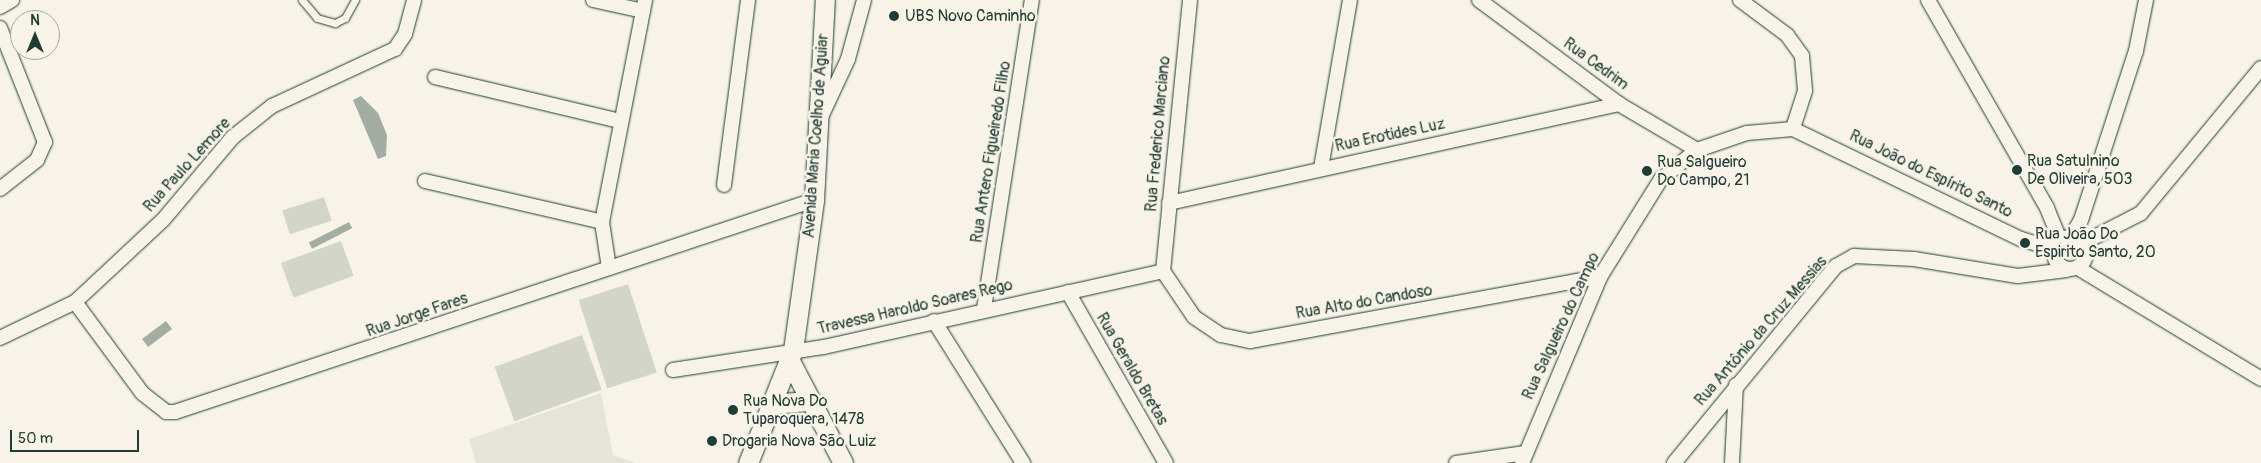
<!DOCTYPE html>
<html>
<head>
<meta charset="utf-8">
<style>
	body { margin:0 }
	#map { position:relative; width:2261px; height:463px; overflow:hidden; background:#f7f3e8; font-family:Pangolin,sans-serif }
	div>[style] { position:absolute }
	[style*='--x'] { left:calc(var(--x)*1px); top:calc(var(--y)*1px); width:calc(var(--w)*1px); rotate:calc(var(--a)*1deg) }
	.built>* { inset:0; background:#e5e4d9 }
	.green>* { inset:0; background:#d3d5ca; transform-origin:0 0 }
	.water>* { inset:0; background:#a4ada3; transform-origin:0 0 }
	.roads { filter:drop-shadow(0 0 1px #1f3d34) drop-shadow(0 0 1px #1f3d34) }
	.service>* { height:7px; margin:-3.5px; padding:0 3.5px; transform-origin:3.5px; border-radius:3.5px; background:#f7f3e8 }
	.minor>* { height:14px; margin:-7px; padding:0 7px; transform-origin:7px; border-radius:7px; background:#f7f3e8 }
	.minor>.ring { margin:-7px; padding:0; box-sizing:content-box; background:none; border:14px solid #f7f3e8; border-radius:50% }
	.secondary>* { height:19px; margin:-9.5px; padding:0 9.5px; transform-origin:9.5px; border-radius:9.5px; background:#f7f3e8 }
	.dots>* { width:14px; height:14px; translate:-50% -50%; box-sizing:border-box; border:2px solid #f7f3e8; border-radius:50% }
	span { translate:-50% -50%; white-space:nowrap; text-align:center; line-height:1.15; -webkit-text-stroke:5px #f7f3e8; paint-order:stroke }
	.poi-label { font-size:16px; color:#1f3d34 }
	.left { translate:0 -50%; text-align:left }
	.street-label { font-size:16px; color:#1f3d34 }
	.north { position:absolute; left:10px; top:10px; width:50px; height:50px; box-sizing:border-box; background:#f7f3e8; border:1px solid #a1aaa0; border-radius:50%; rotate:0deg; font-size:14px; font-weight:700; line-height:20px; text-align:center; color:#1f3d34 }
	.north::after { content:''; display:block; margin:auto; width:18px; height:22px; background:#1f3d34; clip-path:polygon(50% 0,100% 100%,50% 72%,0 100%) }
	.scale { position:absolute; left:10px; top:430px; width:129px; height:22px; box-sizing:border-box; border:2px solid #1f3d34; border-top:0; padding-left:6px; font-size:15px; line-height:18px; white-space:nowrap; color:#1f3d34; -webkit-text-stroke:4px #f7f3e8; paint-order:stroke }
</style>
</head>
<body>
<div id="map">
	<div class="built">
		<div style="clip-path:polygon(601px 393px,613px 455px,636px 463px,476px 463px,469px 439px)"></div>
	</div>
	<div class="green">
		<div style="left:324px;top:197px;width:25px;height:44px;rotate:72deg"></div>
		<div style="left:341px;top:241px;width:37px;height:64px;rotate:70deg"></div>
		<div style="left:628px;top:284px;width:93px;height:52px;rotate:72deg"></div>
		<div style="left:582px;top:335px;width:58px;height:93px;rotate:70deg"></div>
	</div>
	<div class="water">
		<div style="clip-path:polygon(361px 96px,378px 113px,387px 135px,386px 156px,378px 159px,353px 100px)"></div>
		<div style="left:349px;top:222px;width:7px;height:45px;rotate:63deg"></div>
		<div style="left:166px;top:321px;width:10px;height:30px;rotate:53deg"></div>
	</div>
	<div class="roads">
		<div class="service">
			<div style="--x:302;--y:0;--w:23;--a:50"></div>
			<div style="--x:317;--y:18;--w:19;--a:16"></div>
			<div style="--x:335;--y:23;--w:11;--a:-27"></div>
			<div style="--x:345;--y:18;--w:21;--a:-61"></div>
		</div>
		<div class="minor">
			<div style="--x:593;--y:0;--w:51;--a:12.4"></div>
			<div style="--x:1479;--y:0;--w:174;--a:36.6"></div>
			<div style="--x:1619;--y:104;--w:91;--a:30.5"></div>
			<div style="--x:1740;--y:0;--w:59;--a:36.7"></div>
			<div style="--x:1787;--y:35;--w:26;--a:54"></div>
			<div style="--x:1802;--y:56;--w:35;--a:85"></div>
			<div style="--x:1805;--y:91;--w:40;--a:108"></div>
			<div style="--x:1928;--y:0;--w:240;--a:60.2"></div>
			<div style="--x:2047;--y:208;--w:35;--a:68"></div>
			<div style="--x:0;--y:7;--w:14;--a:-30"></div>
			<div style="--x:0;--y:28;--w:123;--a:68.5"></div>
			<div style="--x:45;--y:142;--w:20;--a:114"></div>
			<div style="--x:37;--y:160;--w:47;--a:141.9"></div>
			<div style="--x:435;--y:77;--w:190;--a:13.4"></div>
			<div style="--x:821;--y:117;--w:64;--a:-65"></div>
			<div style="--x:848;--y:59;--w:61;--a:-74.8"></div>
			<div style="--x:1321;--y:168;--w:170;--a:-80.2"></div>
			<div style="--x:425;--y:181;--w:182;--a:13"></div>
			<div style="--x:724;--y:185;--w:187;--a:-82.6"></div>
			<div style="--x:1169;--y:203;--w:461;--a:-12.4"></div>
			<div class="ring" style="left:2054px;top:237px;width:18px;height:18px"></div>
			<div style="--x:2071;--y:237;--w:20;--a:-60"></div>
			<div style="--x:2081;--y:220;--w:178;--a:-72"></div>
			<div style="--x:2136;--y:51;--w:52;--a:-78.9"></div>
			<div style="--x:2083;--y:243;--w:65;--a:-27.3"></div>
			<div style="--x:2141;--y:213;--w:188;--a:-50.4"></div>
			<div style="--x:609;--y:268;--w:47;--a:-98.7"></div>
			<div style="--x:602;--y:222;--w:226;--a:-79"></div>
			<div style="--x:2078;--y:268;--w:214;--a:31.2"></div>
			<div style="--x:1163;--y:271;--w:55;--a:56"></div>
			<div style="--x:1194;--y:317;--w:32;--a:34"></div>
			<div style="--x:1221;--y:335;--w:30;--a:12"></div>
			<div style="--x:1250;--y:341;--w:356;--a:-10.4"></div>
			<div style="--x:1163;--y:271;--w:272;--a:-84.3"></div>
			<div style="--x:1068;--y:292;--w:197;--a:60.2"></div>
			<div style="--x:75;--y:302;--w:113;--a:53.6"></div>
			<div style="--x:142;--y:393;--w:31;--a:38"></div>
			<div style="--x:166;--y:412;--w:9;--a:0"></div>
			<div style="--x:175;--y:412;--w:673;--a:-18.35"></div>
			<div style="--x:984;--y:309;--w:313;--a:-81.2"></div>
			<div style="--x:934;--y:321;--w:168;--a:57.9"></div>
			<div style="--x:0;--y:338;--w:83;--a:-25.6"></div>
			<div style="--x:75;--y:302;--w:120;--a:-43"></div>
			<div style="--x:163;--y:220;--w:109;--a:-49.9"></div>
			<div style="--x:233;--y:137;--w:50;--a:-38.5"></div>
			<div style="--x:272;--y:106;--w:136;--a:-24.9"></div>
			<div style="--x:395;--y:49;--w:18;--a:-56"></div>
			<div style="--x:405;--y:34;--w:35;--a:-75"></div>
			<div style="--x:673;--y:370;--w:153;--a:-8.7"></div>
			<div style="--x:824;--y:347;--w:347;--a:-12.6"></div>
			<div style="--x:1456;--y:463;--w:70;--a:-8.2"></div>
			<div style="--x:1522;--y:463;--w:202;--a:-67.2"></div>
			<div style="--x:1600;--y:277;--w:115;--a:-58.1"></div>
			<div style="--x:1661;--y:179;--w:46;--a:-38.9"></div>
			<div style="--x:1697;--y:150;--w:53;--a:-18.8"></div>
			<div style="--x:1747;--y:133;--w:46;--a:-5"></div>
			<div style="--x:1793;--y:129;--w:253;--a:25.8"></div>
			<div style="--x:2021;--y:239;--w:34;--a:17"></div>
			<div style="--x:1674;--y:463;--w:255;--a:-50.6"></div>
			<div style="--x:1836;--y:266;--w:21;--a:-29"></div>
			<div style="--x:1854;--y:256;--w:60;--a:2.9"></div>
			<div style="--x:1914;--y:259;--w:105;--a:9.3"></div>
			<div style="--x:2018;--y:276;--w:49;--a:-7"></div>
			<div style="--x:1732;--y:463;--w:78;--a:-87.1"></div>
		</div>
		<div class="secondary">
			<div style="--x:790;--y:361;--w:115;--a:62.5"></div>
			<div style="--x:772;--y:404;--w:38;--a:-5"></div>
			<div style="--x:748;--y:463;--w:122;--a:-68.3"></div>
			<div style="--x:793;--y:350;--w:151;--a:-82"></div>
			<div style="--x:814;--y:200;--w:200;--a:-86.9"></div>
		</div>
	</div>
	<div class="dots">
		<div style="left:894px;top:16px;background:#1f3d34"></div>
		<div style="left:2017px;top:170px;background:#1f3d34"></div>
		<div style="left:1647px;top:171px;background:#1f3d34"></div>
		<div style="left:2025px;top:243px;background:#1f3d34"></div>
		<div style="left:733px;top:410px;background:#1f3d34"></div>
		<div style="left:712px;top:441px;background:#1f3d34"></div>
	</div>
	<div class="poi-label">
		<span class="left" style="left:905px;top:16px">UBS Novo Caminho</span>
		<span class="left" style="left:2027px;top:170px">Rua Satulnino<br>De Oliveira, 503</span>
		<span class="left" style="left:1657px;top:171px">Rua Salgueiro<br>Do Campo, 21</span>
		<span class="left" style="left:2035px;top:243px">Rua João Do<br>Espirito Santo, 20</span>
		<span class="left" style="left:743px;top:410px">Rua Nova Do<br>Tuparoquera, 1478</span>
		<span class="left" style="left:722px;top:441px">Drogaria Nova São Luiz</span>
	</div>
	<div class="street-label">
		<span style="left:1596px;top:64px;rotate:36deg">Rua Cedrim</span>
		<span style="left:1158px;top:134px;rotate:-85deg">Rua Frederico Marciano</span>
		<span style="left:1390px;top:135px;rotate:-12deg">Rua Erotides Luz</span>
		<span style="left:816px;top:136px;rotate:-86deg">Avenida Maria Coelho de Aguiar</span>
		<span style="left:991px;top:152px;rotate:-81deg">Rua Antero Figueiredo Filho</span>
		<span style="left:187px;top:165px;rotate:-48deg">Rua Paulo Lemore</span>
		<span style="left:1931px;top:174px;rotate:26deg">Rua João do Espírito Santo</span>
		<span style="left:1364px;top:302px;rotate:-10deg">Rua Alto do Candoso</span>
		<span style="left:915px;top:307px;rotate:-13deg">Travessa Haroldo Soares Rego</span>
		<span style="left:417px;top:315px;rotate:-19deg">Rua Jorge Fares</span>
		<span style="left:1561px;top:326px;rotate:-65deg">Rua Salgueiro do Campo</span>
		<span style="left:1761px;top:331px;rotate:-49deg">Rua Antônio da Cruz Messias</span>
		<span style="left:1132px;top:369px;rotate:60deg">Rua Geraldo Bretas</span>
	</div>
	<div class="north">N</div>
	<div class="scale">50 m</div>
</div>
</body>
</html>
